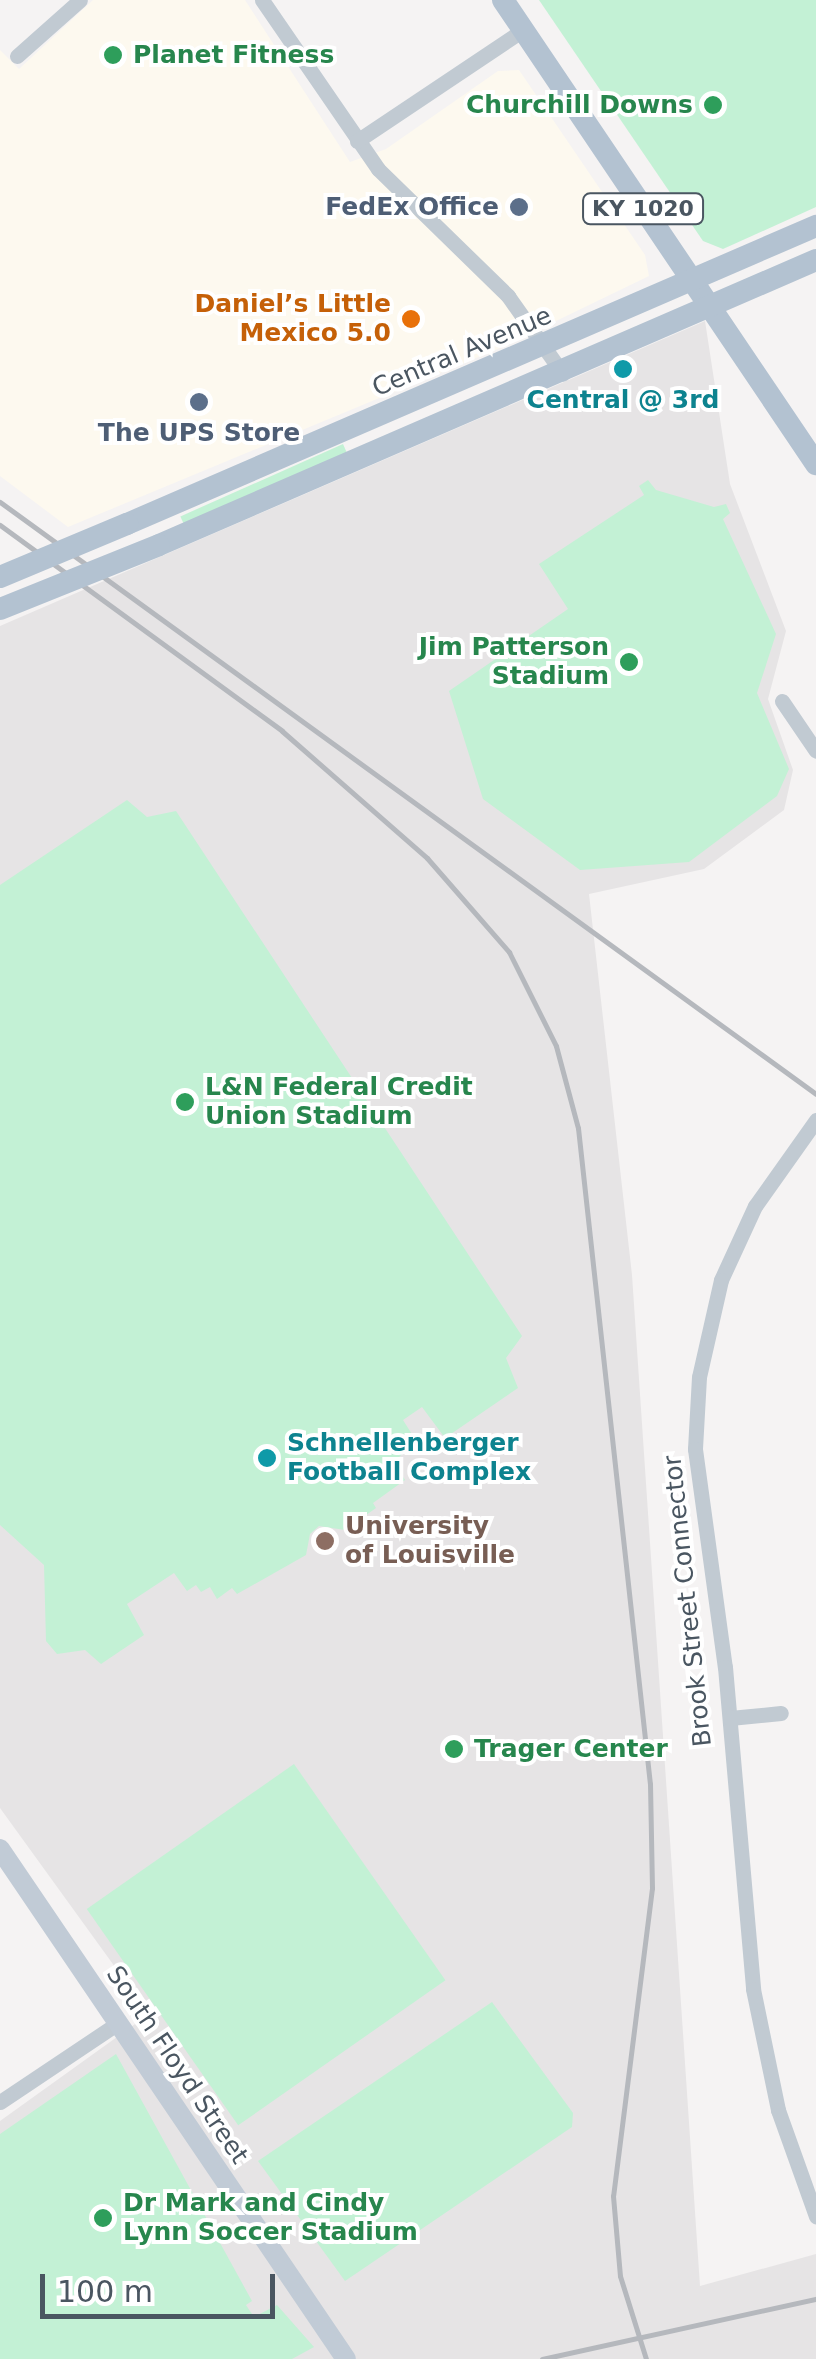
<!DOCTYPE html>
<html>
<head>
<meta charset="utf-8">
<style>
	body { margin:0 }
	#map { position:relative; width:816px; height:2359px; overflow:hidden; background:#f5f3f3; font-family:"DejaVu Sans",sans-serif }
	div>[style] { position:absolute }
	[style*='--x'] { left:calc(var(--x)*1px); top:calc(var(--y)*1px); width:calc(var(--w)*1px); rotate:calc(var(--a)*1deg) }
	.commercial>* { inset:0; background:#fdf9ef }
	.education>* { inset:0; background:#e6e4e5 }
	.green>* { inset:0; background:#c3f1d5; transform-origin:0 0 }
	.street>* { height:15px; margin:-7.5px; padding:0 7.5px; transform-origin:7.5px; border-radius:7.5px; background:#c1cad2 }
	.secondary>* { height:20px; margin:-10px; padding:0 10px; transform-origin:10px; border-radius:10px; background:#c1cbd6 }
	.primary>* { height:22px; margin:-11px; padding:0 11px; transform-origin:11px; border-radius:11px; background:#b3c2d1 }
	.rail>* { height:5px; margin:-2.5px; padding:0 2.5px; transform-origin:2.5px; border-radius:2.5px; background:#b5b8bd }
	.primary-bridge>* { height:22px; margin:-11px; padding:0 11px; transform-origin:11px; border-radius:11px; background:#b3c2d1 }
	.dots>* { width:28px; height:28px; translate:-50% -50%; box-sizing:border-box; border:5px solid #fff; border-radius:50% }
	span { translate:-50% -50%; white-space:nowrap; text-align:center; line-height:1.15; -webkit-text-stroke:8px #fff; paint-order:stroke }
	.shield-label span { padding:2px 8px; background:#fff; border:2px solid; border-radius:8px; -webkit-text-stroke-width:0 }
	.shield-label { font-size:22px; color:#4a5661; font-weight:700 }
	.leisure-label { font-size:25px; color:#27864d; font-weight:700 }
	.left { translate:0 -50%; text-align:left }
	.right { translate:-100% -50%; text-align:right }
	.service-label { font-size:25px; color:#4e5e75; font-weight:700 }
	.food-label { font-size:25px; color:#c56008; font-weight:700 }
	.street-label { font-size:25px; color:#4a5661 }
	.culture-label { font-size:25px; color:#0d838f; font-weight:700 }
	.education-label { font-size:25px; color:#785e54; font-weight:700 }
	.scale { position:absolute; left:40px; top:2274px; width:235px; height:45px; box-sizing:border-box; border:5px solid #4a5661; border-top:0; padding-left:12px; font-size:30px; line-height:35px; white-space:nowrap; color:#4a5661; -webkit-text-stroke:8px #fff; paint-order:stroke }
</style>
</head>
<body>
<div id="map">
	<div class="commercial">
		<div style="clip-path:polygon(93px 0,245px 0,350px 162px,386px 149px,498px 71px,519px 70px,645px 255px,649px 276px,500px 348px,68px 527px,0 476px,0 50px,19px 69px)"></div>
	</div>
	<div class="education">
		<div style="clip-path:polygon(705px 321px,730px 484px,786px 631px,768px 699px,793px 770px,784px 810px,704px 869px,589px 894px,632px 1275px,700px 2286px,816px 2254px,816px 2359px,0 2359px,0 2121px,149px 2014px,0 1808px,0 626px)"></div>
	</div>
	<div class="green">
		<div style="clip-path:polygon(539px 0,816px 0,816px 207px,723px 249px,703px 241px)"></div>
		<div style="left:343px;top:444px;width:10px;height:178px;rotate:66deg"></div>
		<div style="clip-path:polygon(648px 480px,656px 490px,714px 507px,726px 504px,730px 513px,723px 519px,776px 634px,757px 693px,789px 769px,777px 796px,689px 862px,580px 870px,483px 799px,449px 691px,568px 609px,539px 564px,644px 495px,639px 486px)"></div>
		<div style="clip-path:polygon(127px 800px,147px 817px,176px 811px,522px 1336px,506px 1358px,518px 1388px,445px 1438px,422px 1407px,403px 1420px,415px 1439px,394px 1463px,405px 1480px,373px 1503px,376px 1508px,345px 1530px,319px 1526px,310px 1534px,306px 1555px,237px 1594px,232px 1588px,217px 1599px,210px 1587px,201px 1592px,196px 1585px,187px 1591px,174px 1573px,127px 1604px,144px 1635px,101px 1664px,85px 1650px,57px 1654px,46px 1641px,44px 1565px,0 1525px,0 885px)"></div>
		<div style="left:294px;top:1764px;width:264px;height:253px;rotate:55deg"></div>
		<div style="clip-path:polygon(492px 2002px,573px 2113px,572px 2127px,345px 2281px,258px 2161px)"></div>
		<div style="clip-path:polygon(116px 2054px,252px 2301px,246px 2305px,254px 2317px,277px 2305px,314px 2347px,292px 2359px,0 2359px,0 2134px)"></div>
	</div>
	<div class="street">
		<div style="--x:262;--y:0;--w:205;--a:55.5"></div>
		<div style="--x:378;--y:169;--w:182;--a:44.3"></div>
		<div style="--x:508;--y:296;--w:95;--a:54.8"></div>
		<div style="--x:17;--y:56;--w:84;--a:-41.6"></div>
		<div style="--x:357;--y:141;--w:200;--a:-33.8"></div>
		<div style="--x:782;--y:701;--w:60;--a:55.8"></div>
		<div style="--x:816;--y:1120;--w:105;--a:125.3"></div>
		<div style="--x:755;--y:1206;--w:81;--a:114.7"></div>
		<div style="--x:721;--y:1280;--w:99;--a:102.8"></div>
		<div style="--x:699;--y:1377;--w:72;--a:93.2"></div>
		<div style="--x:695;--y:1449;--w:220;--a:82.2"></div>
		<div style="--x:725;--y:1667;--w:323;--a:85"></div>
		<div style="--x:753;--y:1989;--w:124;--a:78.3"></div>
		<div style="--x:778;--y:2110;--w:113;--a:70.3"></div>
		<div style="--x:730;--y:1718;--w:51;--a:-5.6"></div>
		<div style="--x:0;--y:2102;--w:142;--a:-33.8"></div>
	</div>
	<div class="secondary">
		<div style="--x:0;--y:1849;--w:616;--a:55.85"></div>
	</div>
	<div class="primary">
		<div style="--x:503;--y:0;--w:560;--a:56"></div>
		<div style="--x:127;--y:524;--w:751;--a:-23.39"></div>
		<div style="--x:159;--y:545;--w:716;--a:-23.45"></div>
	</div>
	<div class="rail">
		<div style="--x:0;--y:502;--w:1008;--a:35.96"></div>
		<div style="--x:0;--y:525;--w:349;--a:36.1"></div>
		<div style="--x:282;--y:731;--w:193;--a:41.2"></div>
		<div style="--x:427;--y:858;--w:125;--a:48.9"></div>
		<div style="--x:509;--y:952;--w:105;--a:63.4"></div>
		<div style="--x:556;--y:1046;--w:85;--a:75"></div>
		<div style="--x:578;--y:1128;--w:660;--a:83.74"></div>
		<div style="--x:650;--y:1784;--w:104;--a:88.9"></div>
		<div style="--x:652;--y:1888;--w:310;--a:97.2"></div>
		<div style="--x:613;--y:2196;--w:80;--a:85"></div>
		<div style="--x:620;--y:2276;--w:87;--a:72.6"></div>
		<div style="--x:542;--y:2359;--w:280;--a:-12.4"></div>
	</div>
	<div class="primary-bridge">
		<div style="--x:0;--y:577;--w:138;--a:-22.7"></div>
		<div style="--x:0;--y:609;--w:171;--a:-21.9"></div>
	</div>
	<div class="dots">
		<div style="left:113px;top:55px;background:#2e9e5b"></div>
		<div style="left:713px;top:105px;background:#2e9e5b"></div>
		<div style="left:519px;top:207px;background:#5c6f8a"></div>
		<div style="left:411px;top:319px;background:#e8710a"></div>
		<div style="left:623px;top:369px;background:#0f9aa8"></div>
		<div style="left:199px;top:402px;background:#5c6f8a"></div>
		<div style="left:629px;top:662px;background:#2e9e5b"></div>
		<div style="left:185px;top:1102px;background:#2e9e5b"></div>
		<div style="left:267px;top:1458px;background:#0f9aa8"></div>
		<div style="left:325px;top:1541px;background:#8d6e63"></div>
		<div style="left:454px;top:1749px;background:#2e9e5b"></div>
		<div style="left:103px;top:2218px;background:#2e9e5b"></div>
	</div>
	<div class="shield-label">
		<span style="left:643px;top:209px">KY 1020</span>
	</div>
	<div class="leisure-label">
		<span class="left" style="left:133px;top:55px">Planet Fitness</span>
		<span class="right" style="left:693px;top:105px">Churchill Downs</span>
		<span class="right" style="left:609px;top:662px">Jim Patterson<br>Stadium</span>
		<span class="left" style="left:205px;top:1102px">L&amp;N Federal Credit<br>Union Stadium</span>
		<span class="left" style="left:474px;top:1749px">Trager Center</span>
		<span class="left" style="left:123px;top:2218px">Dr Mark and Cindy<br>Lynn Soccer Stadium</span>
	</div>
	<div class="service-label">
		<span class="right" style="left:499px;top:207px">FedEx Office</span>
		<span style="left:199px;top:433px">The UPS Store</span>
	</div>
	<div class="food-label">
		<span class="right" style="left:391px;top:319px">Daniel’s Little<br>Mexico 5.0</span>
	</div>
	<div class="street-label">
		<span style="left:462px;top:352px;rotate:-23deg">Central Avenue</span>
		<span style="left:688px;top:1601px;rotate:-96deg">Brook Street Connector</span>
		<span style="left:177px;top:2065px;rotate:56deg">South Floyd Street</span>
	</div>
	<div class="culture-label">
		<span style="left:623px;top:400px">Central @ 3rd</span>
		<span class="left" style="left:287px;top:1458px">Schnellenberger<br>Football Complex</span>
	</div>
	<div class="education-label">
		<span class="left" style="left:345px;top:1541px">University<br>of Louisville</span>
	</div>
	<div class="scale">100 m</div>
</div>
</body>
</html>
